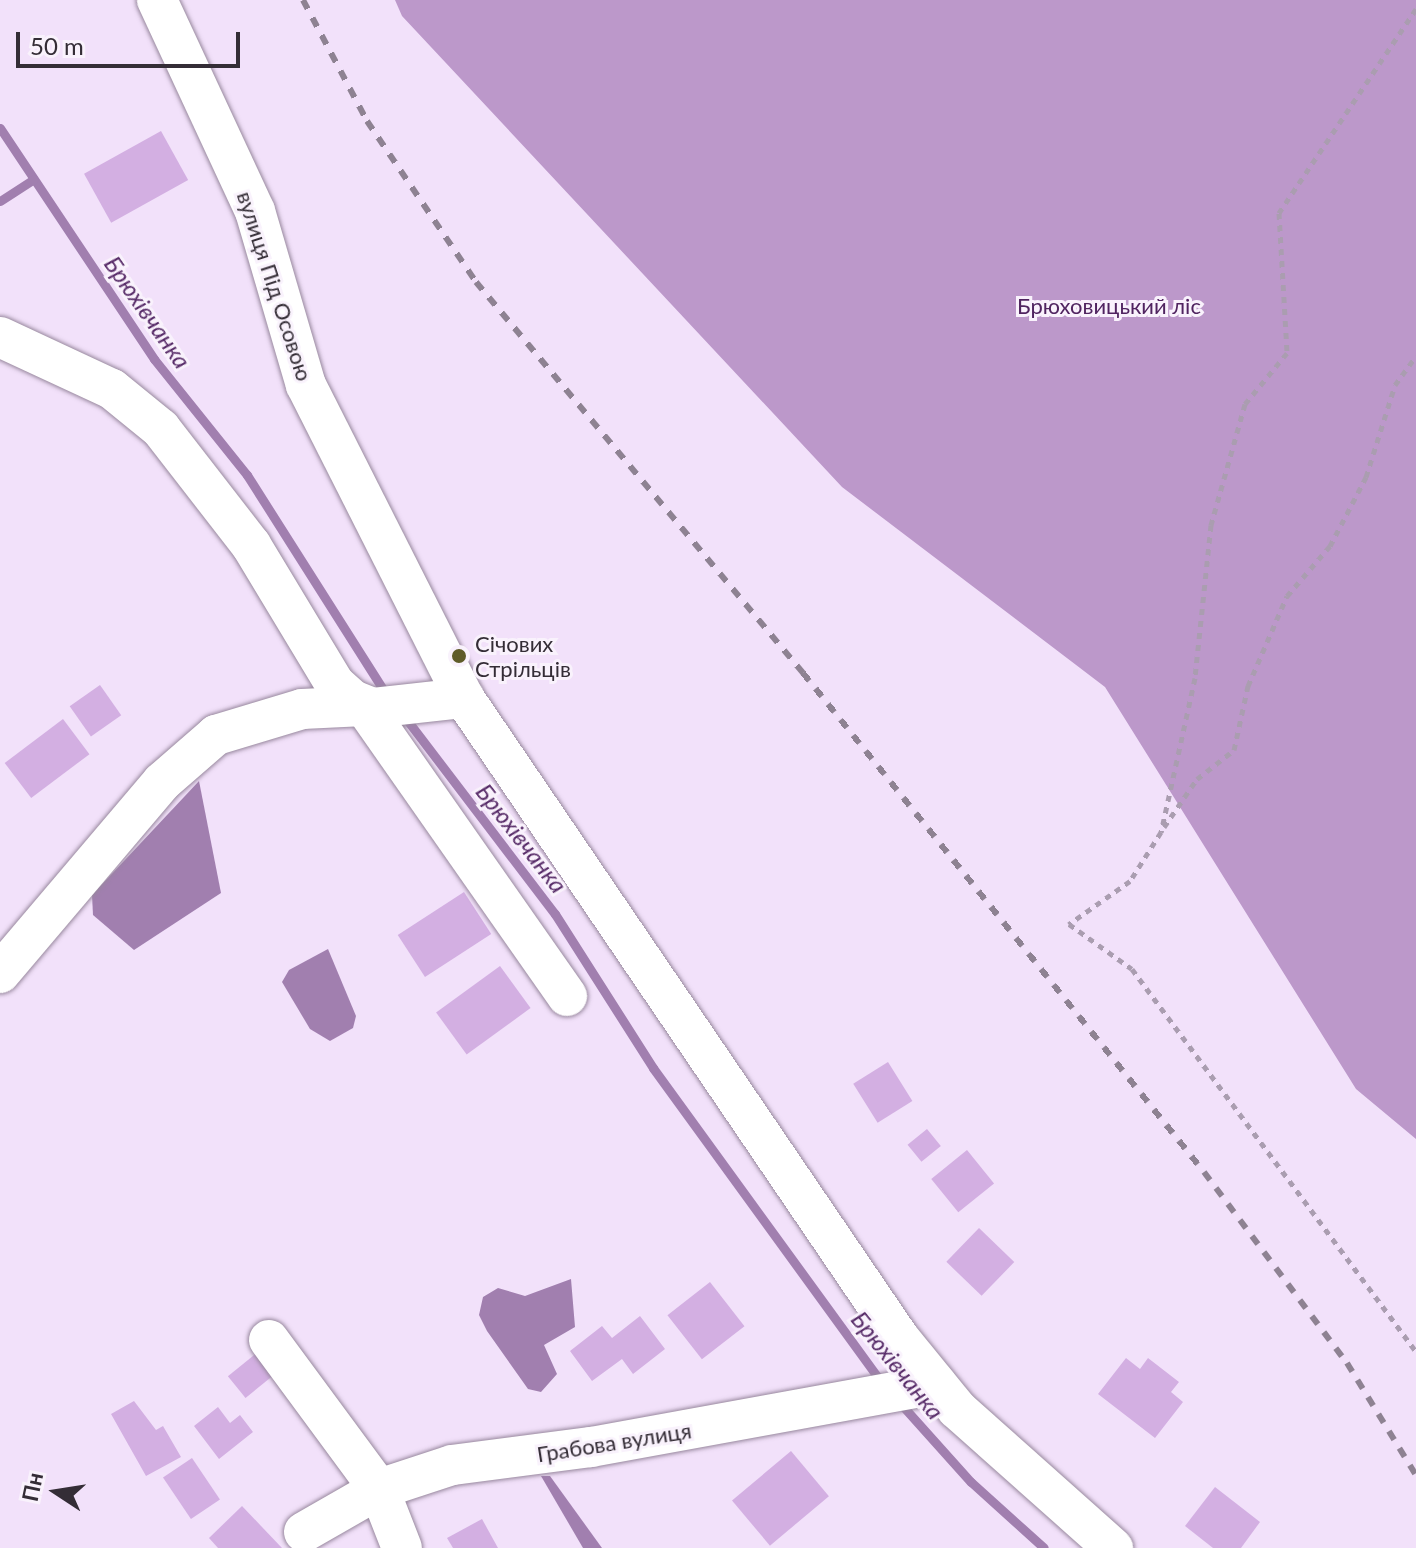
<!DOCTYPE html>
<html>
<head>
<meta charset="utf-8">
<style>
	body { margin:0 }
	#map { position:relative; width:1416px; height:1548px; overflow:hidden; background:#f2e1fa; font-family:Lato,sans-serif }
	div>[style] { position:absolute }
	[style*='--x'] { left:calc(var(--x)*1px); top:calc(var(--y)*1px); width:calc(var(--w)*1px); rotate:calc(var(--a)*1deg) }
	.forest>* { inset:0; background:#bc98ca }
	.water>* { inset:0; background:#a17faf }
	.stream>* { height:9px; margin:-4.5px; padding:0 4.5px; transform-origin:4.5px; border-radius:4.5px; background:#a17faf }
	.building>* { inset:0; background:#d3afe2; transform-origin:0 0 }
	.path>* { height:5px; margin-top:-2.5px; transform-origin:0; background:repeating-linear-gradient(90deg,#aa9db0 0 6px,transparent 0 12px) }
	.roads { filter:drop-shadow(0 0 2px #98889e) drop-shadow(0 0 2px #98889e) }
	.minor>* { height:40px; margin:-20px; padding:0 20px; transform-origin:20px; border-radius:20px; background:#fff }
	.rail>* { height:6px; margin-top:-3px; transform-origin:0; background:repeating-linear-gradient(90deg,#8e8292 0 10px,transparent 0 20px) }
	.dots>* { width:22px; height:22px; translate:-50% -50%; box-sizing:border-box; border:4px solid #f9f2fc; border-radius:50% }
	span { translate:-50% -50%; white-space:nowrap; text-align:center; line-height:1.15; -webkit-text-stroke:6px #f9f2fc; paint-order:stroke }
	.street-label { font-size:22px; color:#342d36 }
	.park-label { font-size:22px; color:#502460 }
	.poi-label { font-size:22px; color:#342d36 }
	.left { translate:0 -50%; text-align:left }
	.water-label { font-size:24px; color:#572b68; font-style:italic }
	.north { position:absolute; left:16px; top:1452px; width:80px; height:80px; -webkit-text-stroke:6px #f9f2fc; paint-order:stroke; rotate:282deg; font-size:22px; font-weight:700; line-height:32px; text-align:center; color:#342d36 }
	.north::after { content:''; display:block; margin:auto; width:28px; height:36px; background:#342d36; clip-path:polygon(50% 0,100% 100%,50% 72%,0 100%) }
	.scale { position:absolute; left:16px; top:32px; width:224px; height:36px; box-sizing:border-box; border:4px solid #342d36; border-top:0; padding-left:10px; font-size:24px; line-height:28px; white-space:nowrap; color:#342d36; -webkit-text-stroke:6px #f9f2fc; paint-order:stroke }
</style>
</head>
<body>
<div id="map">
	<div class="forest">
		<div style="clip-path:polygon(395px 0,1416px 0,1416px 1139px,1356px 1089px,1105px 687px,842px 487px,402px 16px)"></div>
	</div>
	<div class="water">
		<div style="clip-path:polygon(199px 781px,221px 893px,134px 950px,93px 915px,92px 895px)"></div>
		<div style="clip-path:polygon(328px 949px,356px 1016px,353px 1028px,330px 1041px,310px 1029px,282px 982px,289px 970px)"></div>
		<div style="clip-path:polygon(571px 1279px,575px 1327px,544px 1345px,557px 1374px,541px 1392px,528px 1389px,487px 1331px,479px 1315px,483px 1297px,498px 1288px,525px 1296px)"></div>
		<div style="clip-path:polygon(541px 1476px,550px 1476px,602px 1548px,583px 1548px)"></div>
	</div>
	<div class="stream">
		<div style="--x:0;--y:128;--w:278;--a:56.3"></div>
		<div style="--x:154;--y:359;--w:149;--a:51.3"></div>
		<div style="--x:247;--y:475;--w:262;--a:57.6"></div>
		<div style="--x:0;--y:201;--w:40;--a:-32.9"></div>
		<div style="--x:404;--y:716;--w:249;--a:52.7"></div>
		<div style="--x:555;--y:914;--w:183;--a:57.5"></div>
		<div style="--x:653;--y:1068;--w:389;--a:54"></div>
		<div style="--x:900;--y:1403;--w:106;--a:48.1"></div>
		<div style="--x:971;--y:1482;--w:98;--a:42.1"></div>
	</div>
	<div class="building">
		<div style="left:161px;top:131px;width:56px;height:88px;rotate:61deg"></div>
		<div style="left:100px;top:685px;width:37px;height:37px;rotate:55deg"></div>
		<div style="left:63px;top:719px;width:44px;height:73px;rotate:53deg"></div>
		<div style="left:464px;top:892px;width:50px;height:79px;rotate:57deg"></div>
		<div style="left:500px;top:966px;width:52px;height:79px;rotate:54deg"></div>
		<div style="left:888px;top:1062px;width:46px;height:41px;rotate:58deg"></div>
		<div style="left:927px;top:1129px;width:22px;height:25px;rotate:51deg"></div>
		<div style="left:967px;top:1150px;width:43px;height:46px;rotate:51deg"></div>
		<div style="left:979px;top:1228px;width:49px;height:47px;rotate:44deg"></div>
		<div style="left:710px;top:1282px;width:56px;height:54px;rotate:52deg"></div>
		<div style="clip-path:polygon(640px 1316px,665px 1349px,633px 1374px,622px 1359px,592px 1381px,570px 1351px,602px 1326px,612px 1338px)"></div>
		<div style="left:259px;top:1351px;width:28px;height:40px;rotate:51deg"></div>
		<div style="clip-path:polygon(1126px 1358px,1140px 1369px,1148px 1358px,1179px 1382px,1171px 1392px,1183px 1402px,1155px 1438px,1098px 1394px)"></div>
		<div style="clip-path:polygon(134px 1401px,156px 1430px,163px 1426px,181px 1457px,146px 1476px,111px 1414px)"></div>
		<div style="clip-path:polygon(218px 1407px,230px 1423px,240px 1415px,253px 1432px,219px 1459px,194px 1426px)"></div>
		<div style="left:791px;top:1451px;width:59px;height:77px;rotate:50deg"></div>
		<div style="left:192px;top:1458px;width:50px;height:35px;rotate:56deg"></div>
		<div style="clip-path:polygon(1215px 1487px,1260px 1522px,1241px 1548px,1213px 1548px,1185px 1526px)"></div>
		<div style="clip-path:polygon(242px 1506px,282px 1548px,218px 1548px,209px 1538px)"></div>
		<div style="clip-path:polygon(482px 1519px,498px 1548px,453px 1548px,447px 1538px)"></div>
	</div>
	<div class="path">
		<div style="--x:1416;--y:9;--w:246;--a:123.9"></div>
		<div style="--x:1279;--y:213;--w:140;--a:86.7"></div>
		<div style="--x:1287;--y:353;--w:66;--a:129.5"></div>
		<div style="--x:1245;--y:404;--w:126;--a:105.7"></div>
		<div style="--x:1211;--y:525;--w:154;--a:96"></div>
		<div style="--x:1195;--y:678;--w:158;--a:102.4"></div>
		<div style="--x:1161;--y:832;--w:58;--a:122.3"></div>
		<div style="--x:1130;--y:881;--w:75;--a:144.8"></div>
		<div style="--x:1069;--y:924;--w:77;--a:35.5"></div>
		<div style="--x:1132;--y:969;--w:476;--a:53.4"></div>
		<div style="--x:1164;--y:827;--w:58;--a:-55.5"></div>
		<div style="--x:1197;--y:779;--w:47;--a:-38.1"></div>
		<div style="--x:1234;--y:750;--w:66;--a:-77.7"></div>
		<div style="--x:1248;--y:686;--w:98;--a:-66.6"></div>
		<div style="--x:1287;--y:596;--w:66;--a:-49.3"></div>
		<div style="--x:1330;--y:546;--w:78;--a:-62.4"></div>
		<div style="--x:1366;--y:477;--w:96;--a:-72.5"></div>
		<div style="--x:1395;--y:385;--w:36;--a:-54"></div>
	</div>
	<div class="roads">
		<div class="minor">
			<div style="--x:157;--y:0;--w:233;--a:65.1"></div>
			<div style="--x:255;--y:211;--w:181;--a:73.7"></div>
			<div style="--x:306;--y:385;--w:351;--a:63.2"></div>
			<div style="--x:464;--y:698;--w:775;--a:55.78"></div>
			<div style="--x:900;--y:1339;--w:90;--a:50.8"></div>
			<div style="--x:957;--y:1409;--w:209;--a:41.7"></div>
			<div style="--x:0;--y:337;--w:123;--a:24.9"></div>
			<div style="--x:112;--y:389;--w:63;--a:39.2"></div>
			<div style="--x:161;--y:429;--w:147;--a:52.2"></div>
			<div style="--x:251;--y:545;--w:162;--a:58.9"></div>
			<div style="--x:335;--y:684;--w:24;--a:42"></div>
			<div style="--x:353;--y:700;--w:22;--a:22"></div>
			<div style="--x:373;--y:708;--w:92;--a:-6.3"></div>
			<div style="--x:0;--y:973;--w:250;--a:-49.7"></div>
			<div style="--x:162;--y:782;--w:72;--a:-41"></div>
			<div style="--x:216;--y:735;--w:90;--a:-16.8"></div>
			<div style="--x:302;--y:709;--w:62;--a:-2.8"></div>
			<div style="--x:364;--y:706;--w:354;--a:55"></div>
			<div style="--x:269;--y:1340;--w:185;--a:53.6"></div>
			<div style="--x:379;--y:1489;--w:63;--a:68.7"></div>
			<div style="--x:304;--y:1532;--w:86;--a:-29.8"></div>
			<div style="--x:379;--y:1489;--w:77;--a:-18.2"></div>
			<div style="--x:452;--y:1465;--w:140;--a:-7.4"></div>
			<div style="--x:591;--y:1447;--w:351;--a:-10.3"></div>
		</div>
	</div>
	<div class="rail">
		<div style="--x:303;--y:0;--w:137;--a:62.1"></div>
		<div style="--x:367;--y:121;--w:194;--a:55.9"></div>
		<div style="--x:476;--y:282;--w:510;--a:50.09"></div>
		<div style="--x:803;--y:673;--w:640;--a:51.21"></div>
		<div style="--x:1204;--y:1172;--w:239;--a:53.2"></div>
		<div style="--x:1347;--y:1363;--w:132;--a:58.4"></div>
	</div>
	<div class="dots">
		<div style="left:459px;top:656px;background:#5f5c29"></div>
	</div>
	<div class="street-label">
		<span style="left:275px;top:286px;rotate:72deg">вулиця Під Осовою</span>
		<span style="left:614px;top:1442px;rotate:-9deg">Грабова вулиця</span>
	</div>
	<div class="park-label">
		<span style="left:1109px;top:306px">Брюховицький ліс</span>
	</div>
	<div class="poi-label">
		<span class="left" style="left:475px;top:656px">Січових<br>Стрільців</span>
	</div>
	<div class="water-label">
		<span style="left:148px;top:312px;rotate:55deg">Брюхівчанка</span>
		<span style="left:522px;top:838px;rotate:52deg">Брюхівчанка</span>
		<span style="left:898px;top:1365px;rotate:51deg">Брюхівчанка</span>
	</div>
	<div class="north">Пн</div>
	<div class="scale">50 m</div>
</div>
</body>
</html>
